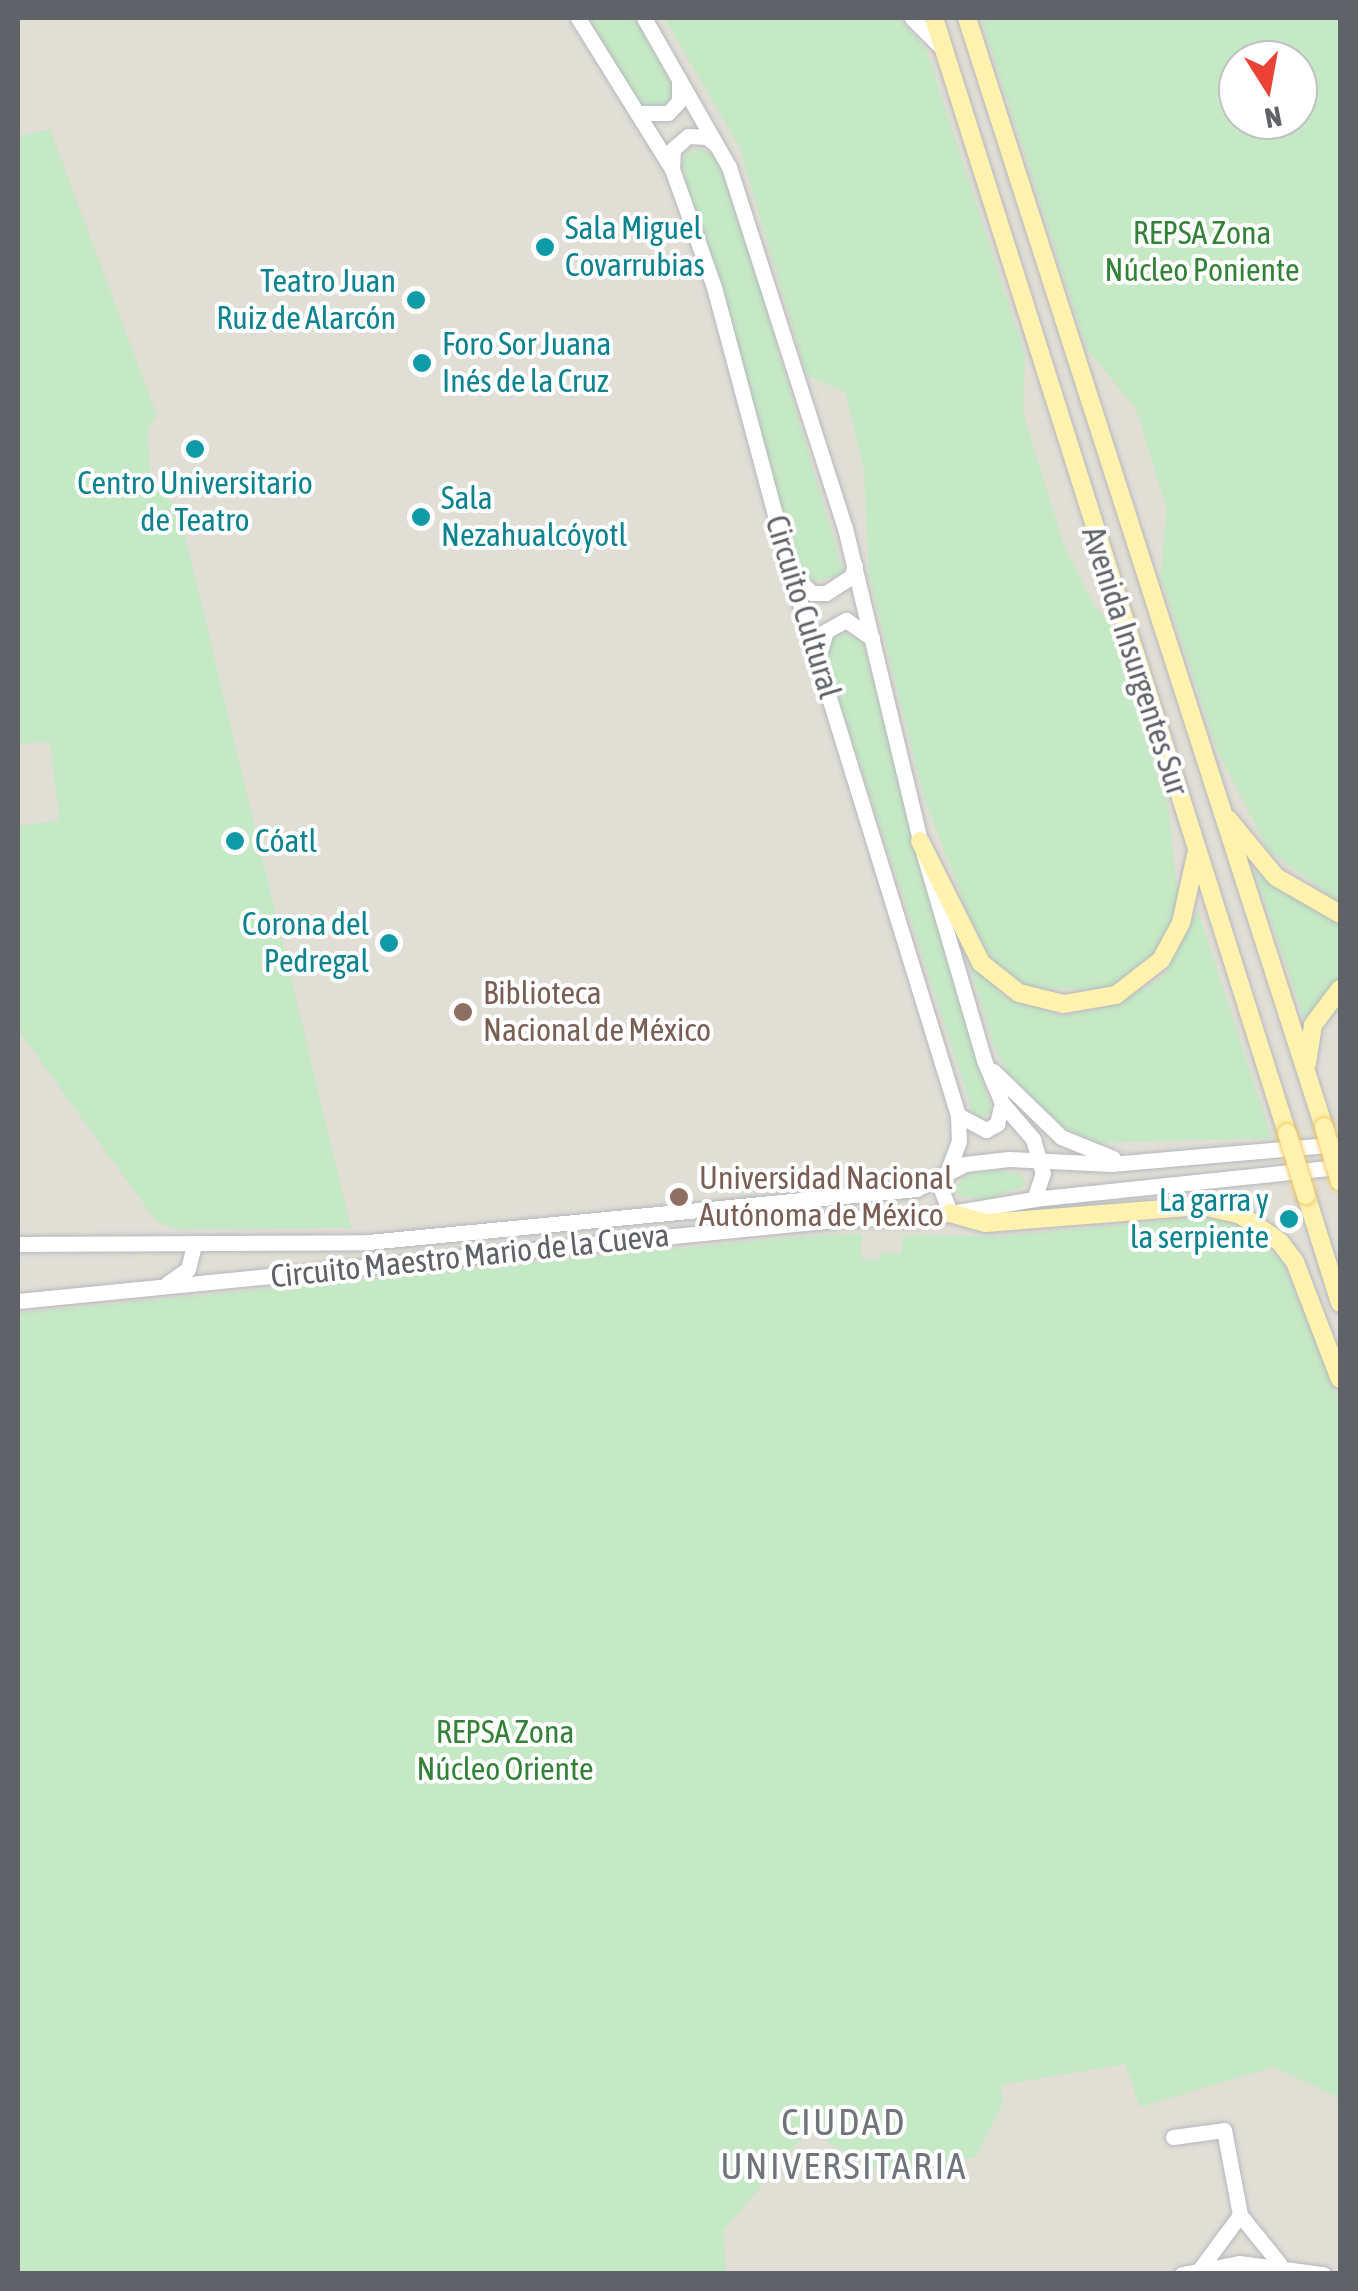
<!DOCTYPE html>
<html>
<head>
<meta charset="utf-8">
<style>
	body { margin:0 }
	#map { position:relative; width:1358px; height:2291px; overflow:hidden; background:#f1efe8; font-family:"Asap Condensed",sans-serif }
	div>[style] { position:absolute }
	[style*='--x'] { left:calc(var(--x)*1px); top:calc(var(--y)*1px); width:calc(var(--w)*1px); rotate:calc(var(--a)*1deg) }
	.education>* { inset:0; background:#e1ded6 }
	.green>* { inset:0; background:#c5e8c5 }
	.roads { filter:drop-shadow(0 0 2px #b5b8bc) drop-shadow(0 0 2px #b5b8bc) }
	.minor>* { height:15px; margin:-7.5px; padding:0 7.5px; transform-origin:7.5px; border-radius:7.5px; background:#fff }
	.major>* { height:18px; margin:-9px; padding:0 9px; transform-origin:9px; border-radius:9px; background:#fff2af }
	.bridges { filter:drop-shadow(0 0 2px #f2c960) drop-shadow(0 0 2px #f2c960) }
	.major-bridge>* { height:18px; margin:-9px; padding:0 9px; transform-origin:9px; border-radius:9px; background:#fff2af }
	.dots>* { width:28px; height:28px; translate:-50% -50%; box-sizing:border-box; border:5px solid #fff; border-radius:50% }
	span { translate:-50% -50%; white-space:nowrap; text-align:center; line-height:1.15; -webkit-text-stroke:8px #fff; paint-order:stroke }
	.culture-label { font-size:32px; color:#0d838f }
	.left { translate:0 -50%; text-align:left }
	.right { translate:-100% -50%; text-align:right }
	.park-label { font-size:32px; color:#348238 }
	.street-label { font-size:32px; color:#5f6368 }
	.education-label { font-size:32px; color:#785e54 }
	.quarter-label { font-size:38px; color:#70757a; letter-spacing:2.5px }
	.frame { position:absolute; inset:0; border:20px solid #5f6368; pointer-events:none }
	.north { position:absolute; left:1218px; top:40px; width:100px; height:100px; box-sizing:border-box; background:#fff; border:2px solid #bfc1c3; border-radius:50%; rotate:169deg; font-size:28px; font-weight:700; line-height:40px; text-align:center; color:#5f6368 }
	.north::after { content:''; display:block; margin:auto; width:35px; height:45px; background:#ea4335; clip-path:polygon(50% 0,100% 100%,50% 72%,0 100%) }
</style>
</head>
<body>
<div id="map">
	<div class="education">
		<div style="clip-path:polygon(evenodd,18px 18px,1340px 18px,1340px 2273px,18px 2273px,18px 18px,1238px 60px,1298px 60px,1298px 120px,1238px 120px,1238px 60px)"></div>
	</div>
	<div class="green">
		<div style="clip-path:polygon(587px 18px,637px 18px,675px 91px,664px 108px,644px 109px,631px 94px)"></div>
		<div style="clip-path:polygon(664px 18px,899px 18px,926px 48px,1025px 355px,1023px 413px,1064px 545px,1095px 607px,1110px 623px,1168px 807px,1178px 894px,1171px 929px,1154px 961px,1112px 989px,1031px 988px,996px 966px,972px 923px,924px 798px,869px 575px,864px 470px,845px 392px,807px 376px,739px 146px)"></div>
		<div style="clip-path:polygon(evenodd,981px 18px,1340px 18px,1340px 903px,1268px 850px,1216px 747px,1160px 576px,1167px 510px,1136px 409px,1087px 349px,981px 18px,1298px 60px,1298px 120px,1238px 120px,1238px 60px,1298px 60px)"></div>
		<div style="clip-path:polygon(50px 129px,157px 415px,148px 430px,150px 478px,179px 510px,351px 1228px,174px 1229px,156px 1221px,18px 1030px,18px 826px,59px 820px,50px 742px,18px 744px,18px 136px)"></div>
		<div style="clip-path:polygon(700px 149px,714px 154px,727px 176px,844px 574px,808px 583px,793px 568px,682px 165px,685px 154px)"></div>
		<div style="clip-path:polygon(842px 632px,862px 641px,992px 1113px,976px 1121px,827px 663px,825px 645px)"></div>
		<div style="clip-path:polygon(1254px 870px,1340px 924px,1340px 977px,1304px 1019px)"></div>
		<div style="clip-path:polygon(1198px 911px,1272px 1138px,1098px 1143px,1051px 1121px,1017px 1091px,994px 1047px,964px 946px,1002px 996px,1063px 1016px,1112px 1006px,1162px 978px)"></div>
		<div style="clip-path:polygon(993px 1170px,1020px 1174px,1027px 1185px,989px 1199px,963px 1197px,953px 1190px,967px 1175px)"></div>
		<div style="clip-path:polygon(1205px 1217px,1242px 1226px,1282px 1260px,1340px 1404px,1340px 2098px,1274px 2067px,1140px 2107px,1125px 2064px,1001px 2085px,1003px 2103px,976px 2157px,883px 2173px,808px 2131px,723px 2231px,727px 2273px,18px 2274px,18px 1313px,804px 1236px,862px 1234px,861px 1259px,879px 1260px,881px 1253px,902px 1254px,903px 1235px,1000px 1236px)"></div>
	</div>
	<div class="roads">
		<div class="minor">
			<div style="--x:578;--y:18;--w:178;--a:58.1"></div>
			<div style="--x:672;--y:169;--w:125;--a:70.4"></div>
			<div style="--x:714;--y:287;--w:294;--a:75"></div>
			<div style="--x:790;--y:571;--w:569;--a:72.84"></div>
			<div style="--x:958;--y:1115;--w:26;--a:88"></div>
			<div style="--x:959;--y:1141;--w:51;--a:110.6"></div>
			<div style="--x:941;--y:1189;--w:26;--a:69"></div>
			<div style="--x:644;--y:18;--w:172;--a:60.3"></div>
			<div style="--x:729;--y:167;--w:379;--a:72.2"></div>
			<div style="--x:845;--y:528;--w:322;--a:76.5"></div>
			<div style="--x:920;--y:841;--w:228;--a:73.7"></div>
			<div style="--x:984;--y:1060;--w:47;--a:67.3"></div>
			<div style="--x:1002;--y:1103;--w:48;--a:49.3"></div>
			<div style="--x:1033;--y:1139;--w:35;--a:74"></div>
			<div style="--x:1043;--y:1173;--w:28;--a:109"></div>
			<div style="--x:912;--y:18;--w:45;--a:45"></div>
			<div style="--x:637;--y:113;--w:31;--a:0"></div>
			<div style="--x:668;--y:113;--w:16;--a:-47"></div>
			<div style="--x:679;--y:101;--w:22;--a:-90"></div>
			<div style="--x:672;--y:169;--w:20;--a:-87"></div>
			<div style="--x:673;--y:149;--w:20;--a:-41"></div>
			<div style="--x:688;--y:136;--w:19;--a:3"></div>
			<div style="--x:707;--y:137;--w:11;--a:41"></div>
			<div style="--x:796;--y:578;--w:22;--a:43"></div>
			<div style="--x:812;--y:593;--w:14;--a:0"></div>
			<div style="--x:826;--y:593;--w:30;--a:-33"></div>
			<div style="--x:851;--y:577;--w:12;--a:-70"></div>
			<div style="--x:820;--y:651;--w:21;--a:-73"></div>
			<div style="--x:826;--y:631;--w:23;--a:-29"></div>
			<div style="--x:846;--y:620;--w:32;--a:35"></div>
			<div style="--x:993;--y:1071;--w:95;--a:44.1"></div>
			<div style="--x:1061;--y:1137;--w:56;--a:22"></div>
			<div style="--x:958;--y:1115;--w:32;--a:28"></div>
			<div style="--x:986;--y:1130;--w:13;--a:-29"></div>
			<div style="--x:997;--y:1124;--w:22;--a:-77"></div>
			<div style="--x:18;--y:1244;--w:350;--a:-0.3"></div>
			<div style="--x:368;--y:1242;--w:551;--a:-5.52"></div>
			<div style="--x:916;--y:1189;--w:55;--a:-27"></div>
			<div style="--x:965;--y:1164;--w:44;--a:-6.5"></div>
			<div style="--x:1009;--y:1159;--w:102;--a:2.8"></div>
			<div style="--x:1111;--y:1164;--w:230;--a:-5"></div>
			<div style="--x:168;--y:1283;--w:24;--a:-35"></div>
			<div style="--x:188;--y:1269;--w:25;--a:-76"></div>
			<div style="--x:18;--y:1301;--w:841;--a:-5.66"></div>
			<div style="--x:855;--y:1218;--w:61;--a:0.9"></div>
			<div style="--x:916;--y:1219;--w:120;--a:-9.6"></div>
			<div style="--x:1034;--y:1199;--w:308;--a:-6"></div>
			<div style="--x:1173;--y:2137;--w:51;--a:-7.8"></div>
			<div style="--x:1224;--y:2130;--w:86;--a:79.3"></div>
			<div style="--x:1240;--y:2215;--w:62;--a:50.9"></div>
			<div style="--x:1200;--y:2269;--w:67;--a:-53.5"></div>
			<div style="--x:1182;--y:2274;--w:58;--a:-10.9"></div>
			<div style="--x:1239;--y:2263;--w:85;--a:7.5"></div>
		</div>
		<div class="major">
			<div style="--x:934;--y:18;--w:1170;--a:72.43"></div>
			<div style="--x:967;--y:18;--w:1165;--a:72.16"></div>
			<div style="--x:1228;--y:819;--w:75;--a:50.4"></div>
			<div style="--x:1276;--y:877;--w:74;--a:30"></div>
			<div style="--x:920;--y:841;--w:136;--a:63.4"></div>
			<div style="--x:981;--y:963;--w:48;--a:38.3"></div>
			<div style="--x:1019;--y:993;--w:46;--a:13.7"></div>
			<div style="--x:1064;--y:1004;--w:53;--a:-9.8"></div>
			<div style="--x:1116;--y:995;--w:57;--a:-37.9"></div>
			<div style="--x:1161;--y:960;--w:42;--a:-61.6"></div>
			<div style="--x:1181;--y:923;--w:70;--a:-77.6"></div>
			<div style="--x:1307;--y:1063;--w:38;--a:-81"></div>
			<div style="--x:1313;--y:1025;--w:45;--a:-53.1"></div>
			<div style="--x:1306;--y:1195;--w:113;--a:72.5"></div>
			<div style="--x:950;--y:1213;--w:37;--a:16"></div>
			<div style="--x:986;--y:1223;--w:218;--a:-4.5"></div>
			<div style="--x:1203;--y:1206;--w:39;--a:13"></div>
			<div style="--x:1241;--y:1215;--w:47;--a:34.7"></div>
			<div style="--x:1280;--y:1242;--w:25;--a:53"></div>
			<div style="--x:1295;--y:1262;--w:125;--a:69"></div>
		</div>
	</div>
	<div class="bridges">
		<div class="major-bridge">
			<div style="--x:1324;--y:1127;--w:57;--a:73.8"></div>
			<div style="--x:1287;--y:1133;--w:65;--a:73"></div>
		</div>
	</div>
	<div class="dots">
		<div style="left:545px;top:247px;background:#0f9aa8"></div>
		<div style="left:416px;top:300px;background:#0f9aa8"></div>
		<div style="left:422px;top:363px;background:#0f9aa8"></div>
		<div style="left:195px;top:449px;background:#0f9aa8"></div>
		<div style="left:421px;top:517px;background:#0f9aa8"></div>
		<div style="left:235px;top:841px;background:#0f9aa8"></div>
		<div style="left:389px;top:943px;background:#0f9aa8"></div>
		<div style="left:463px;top:1012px;background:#8d6e63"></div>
		<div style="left:679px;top:1197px;background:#8d6e63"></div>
		<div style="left:1289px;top:1219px;background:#0f9aa8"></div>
	</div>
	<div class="culture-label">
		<span class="left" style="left:565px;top:247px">Sala Miguel<br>Covarrubias</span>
		<span class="right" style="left:396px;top:300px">Teatro Juan<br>Ruiz de Alarcón</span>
		<span class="left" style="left:442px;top:363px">Foro Sor Juana<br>Inés de la Cruz</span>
		<span style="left:195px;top:502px">Centro Universitario<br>de Teatro</span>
		<span class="left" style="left:441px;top:517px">Sala<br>Nezahualcóyotl</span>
		<span class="left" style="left:255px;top:841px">Cóatl</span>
		<span class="right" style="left:369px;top:943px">Corona del<br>Pedregal</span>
		<span class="right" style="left:1269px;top:1219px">La garra y<br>la serpiente</span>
	</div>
	<div class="park-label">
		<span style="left:1202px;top:252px">REPSA Zona<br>Núcleo Poniente</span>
		<span style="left:505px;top:1751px">REPSA Zona<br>Núcleo Oriente</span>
	</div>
	<div class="street-label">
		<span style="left:803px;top:607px;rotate:73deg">Circuito Cultural</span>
		<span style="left:1135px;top:661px;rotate:72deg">Avenida Insurgentes Sur</span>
		<span style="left:470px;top:1256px;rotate:-6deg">Circuito Maestro Mario de la Cueva</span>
	</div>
	<div class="education-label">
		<span class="left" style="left:483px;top:1012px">Biblioteca<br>Nacional de México</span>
		<span class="left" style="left:699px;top:1197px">Universidad Nacional<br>Autónoma de México</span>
	</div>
	<div class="quarter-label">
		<span style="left:844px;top:2144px">CIUDAD<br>UNIVERSITARIA</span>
	</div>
	<div class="frame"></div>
	<div class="north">N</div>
</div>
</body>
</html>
